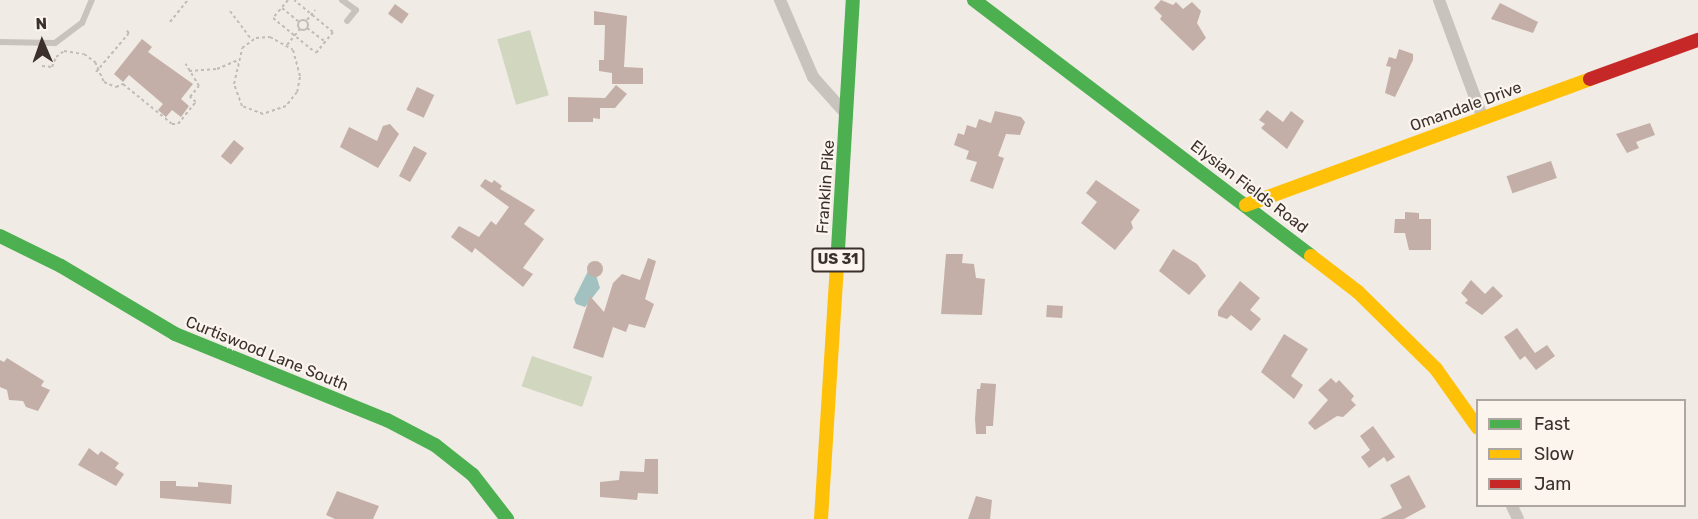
<!DOCTYPE html>
<html>
<head>
<meta charset="utf-8">
<style>
	body { margin:0 }
	#map { position:relative; width:1698px; height:519px; overflow:hidden; background:#f0ebe5; font-family:Rubik,sans-serif }
	div>[style] { position:absolute }
	[style*='--x'] { left:calc(var(--x)*1px); top:calc(var(--y)*1px); width:calc(var(--w)*1px); rotate:calc(var(--a)*1deg) }
	.green>* { inset:0; background:#d1d6bf; transform-origin:0 0 }
	.water>* { inset:0; background:#a1c2c1 }
	.building>* { inset:0; background:#c3afa7; transform-origin:0 0 }
	.round { border-radius:50% }
	.path>* { height:2px; margin-top:-1px; transform-origin:0; background:repeating-linear-gradient(90deg,#c2bbb6 0 3px,transparent 0 6px) }
	.path>.ring { margin:-1px; padding:0; box-sizing:content-box; background:none; border:2px solid #c2bbb6; border-radius:50% }
	.lane>* { height:6px; margin:-3px; padding:0 3px; transform-origin:3px; border-radius:3px; background:#c9c3be }
	.street>* { height:12px; margin:-6px; padding:0 6px; transform-origin:6px; border-radius:6px; background:#c9c3be }
	.fast>* { height:14px; margin:-7px; padding:0 7px; transform-origin:7px; border-radius:7px; background:#4caf50 }
	.slow>* { height:14px; margin:-7px; padding:0 7px; transform-origin:7px; border-radius:7px; background:#ffc107 }
	.jam>* { height:14px; margin:-7px; padding:0 7px; transform-origin:7px; border-radius:7px; background:#c62828 }
	span { translate:-50% -50%; white-space:nowrap; text-align:center; line-height:1.15; -webkit-text-stroke:4.5px #fbf5ee; paint-order:stroke }
	.shield-label span { padding:2px 4px; background:#fbf5ee; border:2px solid; border-radius:4px; -webkit-text-stroke-width:0 }
	.shield-label { font-size:15px; color:#3b302b; font-weight:700 }
	.street-label { font-size:16px; color:#3b302b }
	.legend { position:absolute; left:1476px; top:399px; width:210px; height:108px; box-sizing:border-box; background:#fbf5ee; border:2px solid #aea6a0; margin:0; padding:8px 10px; list-style:none; font-size:18px; color:#3b302b }
	.legend li { display:flex; align-items:center; gap:12px; height:30px }
	.legend b { width:30px; border:2px solid #aea6a0 }
	.north { position:absolute; left:12px; top:12px; width:60px; height:60px; -webkit-text-stroke:4px #fbf5ee; paint-order:stroke; rotate:358deg; font-size:16px; font-weight:700; line-height:24px; text-align:center; color:#3b302b }
	.north::after { content:''; display:block; margin:auto; width:21px; height:27px; background:#3b302b; clip-path:polygon(50% 0,100% 100%,50% 72%,0 100%) }
</style>
</head>
<body>
<div id="map">
	<div class="green">
		<div style="left:530px;top:30px;width:68px;height:34px;rotate:74deg"></div>
		<div style="left:532px;top:356px;width:64px;height:32px;rotate:19deg"></div>
	</div>
	<div class="water">
		<div style="clip-path:polygon(588px 271px,596px 275px,600px 288px,585px 307px,576px 304px,574px 299px)"></div>
	</div>
	<div class="building">
		<div style="clip-path:polygon(1161px 0,1173px 5px,1176px 2px,1183px 9px,1192px 2px,1201px 11px,1197px 23px,1206px 38px,1193px 51px,1160px 19px,1162px 16px,1154px 8px)"></div>
		<div style="clip-path:polygon(1500px 3px,1538px 22px,1533px 33px,1491px 19px)"></div>
		<div style="left:395px;top:4px;width:17px;height:12px;rotate:36deg"></div>
		<div style="clip-path:polygon(594px 11px,627px 16px,624px 67px,643px 68px,643px 84px,612px 84px,612px 73px,599px 71px,599px 60px,604px 60px,605px 25px,594px 25px)"></div>
		<div style="clip-path:polygon(142px 39px,152px 47px,148px 52px,193px 84px,181px 99px,189px 106px,181px 117px,172px 110px,166px 117px,158px 110px,163px 104px,129px 75px,123px 82px,114px 74px)"></div>
		<div style="clip-path:polygon(1399px 49px,1413px 54px,1413px 60px,1395px 97px,1385px 93px,1391px 67px,1386px 66px,1389px 57px,1396px 59px)"></div>
		<div style="clip-path:polygon(616px 85px,627px 94px,615px 108px,600px 108px,600px 119px,593px 118px,593px 122px,568px 122px,568px 97px,605px 98px)"></div>
		<div style="left:417px;top:87px;width:19px;height:25px;rotate:25deg"></div>
		<div style="clip-path:polygon(1267px 110px,1283px 122px,1291px 111px,1304px 121px,1287px 149px,1261px 128px,1265px 124px,1259px 120px)"></div>
		<div style="clip-path:polygon(995px 111px,1021px 117px,1025px 122px,1020px 135px,1006px 134px,998px 156px,1004px 158px,993px 189px,970px 181px,977px 162px,966px 159px,969px 151px,954px 145px,958px 133px,964px 135px,967px 125px,976px 128px,979px 119px,991px 123px)"></div>
		<div style="clip-path:polygon(1650px 123px,1655px 135px,1636px 142px,1639px 148px,1627px 153px,1616px 134px)"></div>
		<div style="clip-path:polygon(390px 124px,399px 134px,378px 168px,340px 147px,349px 127px,377px 141px,383px 126px)"></div>
		<div style="left:234px;top:140px;width:13px;height:21px;rotate:39deg"></div>
		<div style="clip-path:polygon(414px 146px,427px 153px,410px 182px,399px 176px)"></div>
		<div style="left:1551px;top:161px;width:18px;height:47px;rotate:71deg"></div>
		<div style="clip-path:polygon(485px 179px,492px 183px,494px 180px,502px 186px,500px 189px,535px 210px,524px 224px,544px 239px,523px 268px,533px 274px,523px 287px,475px 248px,472px 253px,451px 237px,459px 226px,479px 237px,491px 221px,496px 225px,509px 207px,480px 186px)"></div>
		<div style="clip-path:polygon(1096px 180px,1140px 210px,1131px 222px,1133px 228px,1115px 250px,1081px 223px,1097px 202px,1086px 193px)"></div>
		<div style="clip-path:polygon(1405px 212px,1419px 213px,1419px 219px,1431px 219px,1431px 250px,1409px 250px,1405px 233px,1394px 233px,1395px 219px,1405px 219px)"></div>
		<div style="clip-path:polygon(1173px 249px,1197px 264px,1206px 276px,1189px 295px,1159px 271px)"></div>
		<div style="clip-path:polygon(946px 254px,963px 254px,962px 263px,974px 264px,976px 278px,985px 279px,982px 315px,941px 314px)"></div>
		<div style="clip-path:polygon(648px 258px,656px 261px,645px 299px,654px 304px,645px 328px,629px 324px,626px 332px,613px 327px,603px 358px,573px 348px,590px 296px,604px 312px,613px 283px,622px 274px,640px 280px)"></div>
		<div class="round" style="left:587px;top:261px;width:16px;height:16px"></div>
		<div style="clip-path:polygon(1471px 280px,1485px 294px,1493px 286px,1503px 296px,1482px 315px,1465px 303px,1468px 300px,1461px 293px)"></div>
		<div style="clip-path:polygon(1240px 281px,1260px 298px,1250px 310px,1261px 319px,1251px 331px,1231px 315px,1227px 319px,1218px 316px,1218px 311px)"></div>
		<div style="left:1047px;top:305px;width:16px;height:12px;rotate:4deg"></div>
		<div style="clip-path:polygon(1517px 328px,1535px 353px,1547px 345px,1555px 356px,1536px 370px,1525px 356px,1520px 360px,1504px 337px)"></div>
		<div style="clip-path:polygon(1284px 334px,1308px 349px,1291px 376px,1303px 385px,1294px 399px,1261px 372px)"></div>
		<div style="clip-path:polygon(7px 358px,44px 381px,41px 386px,50px 390px,38px 411px,26px 407px,23px 401px,9px 400px,7px 390px,0 387px,0 360px,4px 362px)"></div>
		<div style="clip-path:polygon(1331px 378px,1336px 383px,1339px 380px,1354px 396px,1351px 400px,1356px 405px,1343px 417px,1337px 416px,1315px 430px,1308px 423px,1328px 400px,1318px 390px)"></div>
		<div style="clip-path:polygon(981px 383px,996px 384px,993px 426px,986px 426px,986px 434px,976px 434px,975px 419px,977px 389px,980px 389px)"></div>
		<div style="clip-path:polygon(1373px 426px,1395px 457px,1387px 462px,1384px 457px,1369px 468px,1361px 457px,1370px 450px,1360px 436px)"></div>
		<div style="clip-path:polygon(89px 448px,98px 455px,101px 451px,119px 463px,115px 468px,124px 474px,116px 486px,78px 465px)"></div>
		<div style="clip-path:polygon(645px 459px,658px 459px,658px 494px,638px 493px,637px 500px,600px 497px,600px 482px,619px 480px,620px 471px,644px 472px)"></div>
		<div style="clip-path:polygon(1409px 475px,1426px 507px,1404px 519px,1380px 519px,1402px 508px,1390px 485px)"></div>
		<div style="clip-path:polygon(160px 481px,176px 481px,176px 486px,198px 487px,198px 482px,232px 485px,231px 504px,160px 498px)"></div>
		<div style="clip-path:polygon(337px 491px,379px 506px,373px 519px,335px 519px,326px 515px)"></div>
		<div style="clip-path:polygon(976px 496px,992px 500px,990px 519px,968px 519px)"></div>
	</div>
	<div class="path">
		<div style="--x:288;--y:0;--w:23;--a:130"></div>
		<div style="--x:273;--y:18;--w:55;--a:39.1"></div>
		<div style="--x:316;--y:53;--w:27;--a:-51"></div>
		<div style="--x:333;--y:32;--w:50;--a:-140.6"></div>
		<div style="--x:282;--y:8;--w:21;--a:39"></div>
		<div style="--x:230;--y:11;--w:36;--a:53"></div>
		<div class="ring" style="left:298px;top:20px;width:8px;height:8px"></div>
		<div style="--x:307;--y:20;--w:13;--a:-51"></div>
		<div style="--x:170;--y:22;--w:28;--a:-51"></div>
		<div style="--x:307;--y:28;--w:21;--a:37"></div>
		<div style="--x:270;--y:37;--w:26;--a:29"></div>
		<div style="--x:293;--y:50;--w:28;--a:75"></div>
		<div style="--x:300;--y:77;--w:15;--a:101"></div>
		<div style="--x:297;--y:92;--w:18;--a:128"></div>
		<div style="--x:286;--y:106;--w:24;--a:161"></div>
		<div style="--x:263;--y:114;--w:22;--a:-159"></div>
		<div style="--x:242;--y:106;--w:23;--a:-110"></div>
		<div style="--x:234;--y:84;--w:37;--a:-77"></div>
		<div style="--x:242;--y:48;--w:17;--a:-36"></div>
		<div style="--x:256;--y:38;--w:14;--a:-4"></div>
		<div style="--x:287;--y:45;--w:21;--a:-51"></div>
		<div style="--x:42;--y:66;--w:10;--a:6"></div>
		<div style="--x:52;--y:67;--w:11;--a:-68"></div>
		<div style="--x:56;--y:57;--w:10;--a:-37"></div>
		<div style="--x:64;--y:51;--w:20;--a:9"></div>
		<div style="--x:84;--y:54;--w:14;--a:36"></div>
		<div style="--x:95;--y:62;--w:22;--a:66"></div>
		<div style="--x:104;--y:82;--w:13;--a:23"></div>
		<div style="--x:116;--y:87;--w:8;--a:-23"></div>
		<div style="--x:123;--y:84;--w:63;--a:39.2"></div>
		<div style="--x:172;--y:124;--w:6;--a:0"></div>
		<div style="--x:178;--y:124;--w:28;--a:-51"></div>
		<div style="--x:196;--y:102;--w:8;--a:-140"></div>
		<div style="--x:190;--y:97;--w:14;--a:-51"></div>
		<div style="--x:199;--y:86;--w:26;--a:-121"></div>
		<div style="--x:189;--y:71;--w:28;--a:-4"></div>
		<div style="--x:217;--y:69;--w:23;--a:-23"></div>
		<div style="--x:96;--y:72;--w:51;--a:-49.8"></div>
		<div style="--x:129;--y:33;--w:4;--a:-135"></div>
	</div>
	<div class="lane">
		<div style="--x:342;--y:0;--w:17;--a:36"></div>
		<div style="--x:356;--y:10;--w:14;--a:129"></div>
		<div style="--x:0;--y:42;--w:55;--a:1"></div>
		<div style="--x:55;--y:43;--w:34;--a:-37"></div>
		<div style="--x:82;--y:23;--w:25;--a:-67"></div>
	</div>
	<div class="street">
		<div style="--x:780;--y:0;--w:84;--a:66.8"></div>
		<div style="--x:813;--y:77;--w:51;--a:48.2"></div>
		<div style="--x:1439;--y:0;--w:127;--a:69.7"></div>
		<div style="--x:1512;--y:506;--w:14;--a:65"></div>
	</div>
	<div class="fast">
		<div style="--x:974;--y:0;--w:423;--a:37.2"></div>
		<div style="--x:0;--y:236;--w:68;--a:26.2"></div>
		<div style="--x:61;--y:266;--w:133;--a:30.8"></div>
		<div style="--x:175;--y:334;--w:229;--a:22.1"></div>
		<div style="--x:387;--y:420;--w:54;--a:27.5"></div>
		<div style="--x:435;--y:445;--w:48;--a:38.3"></div>
		<div style="--x:473;--y:475;--w:56;--a:52.3"></div>
		<div style="--x:837;--y:266;--w:266;--a:-86.6"></div>
	</div>
	<div class="slow">
		<div style="--x:1246;--y:205;--w:366;--a:-20.1"></div>
		<div style="--x:1311;--y:256;--w:59;--a:37.5"></div>
		<div style="--x:1358;--y:292;--w:110;--a:44.6"></div>
		<div style="--x:1436;--y:369;--w:72;--a:54.6"></div>
		<div style="--x:821;--y:519;--w:254;--a:-86.4"></div>
	</div>
	<div class="jam">
		<div style="--x:1590;--y:79;--w:115;--a:-19.9"></div>
	</div>
	<div class="shield-label">
		<span style="left:838px;top:260px">US 31</span>
	</div>
	<div class="street-label">
		<span style="left:1466px;top:107px;rotate:-20deg">Omandale Drive</span>
		<span style="left:826px;top:187px;rotate:-86deg">Franklin Pike</span>
		<span style="left:1249px;top:187px;rotate:37deg">Elysian Fields Road</span>
		<span style="left:267px;top:354px;rotate:22deg">Curtiswood Lane South</span>
	</div>
	<ul class="legend">
	<li><b style="height:8px;background:#4caf50"></b>Fast</li>
	<li><b style="height:8px;background:#ffc107"></b>Slow</li>
	<li><b style="height:8px;background:#c62828"></b>Jam</li>
	</ul>
	<div class="north">N</div>
</div>
</body>
</html>
